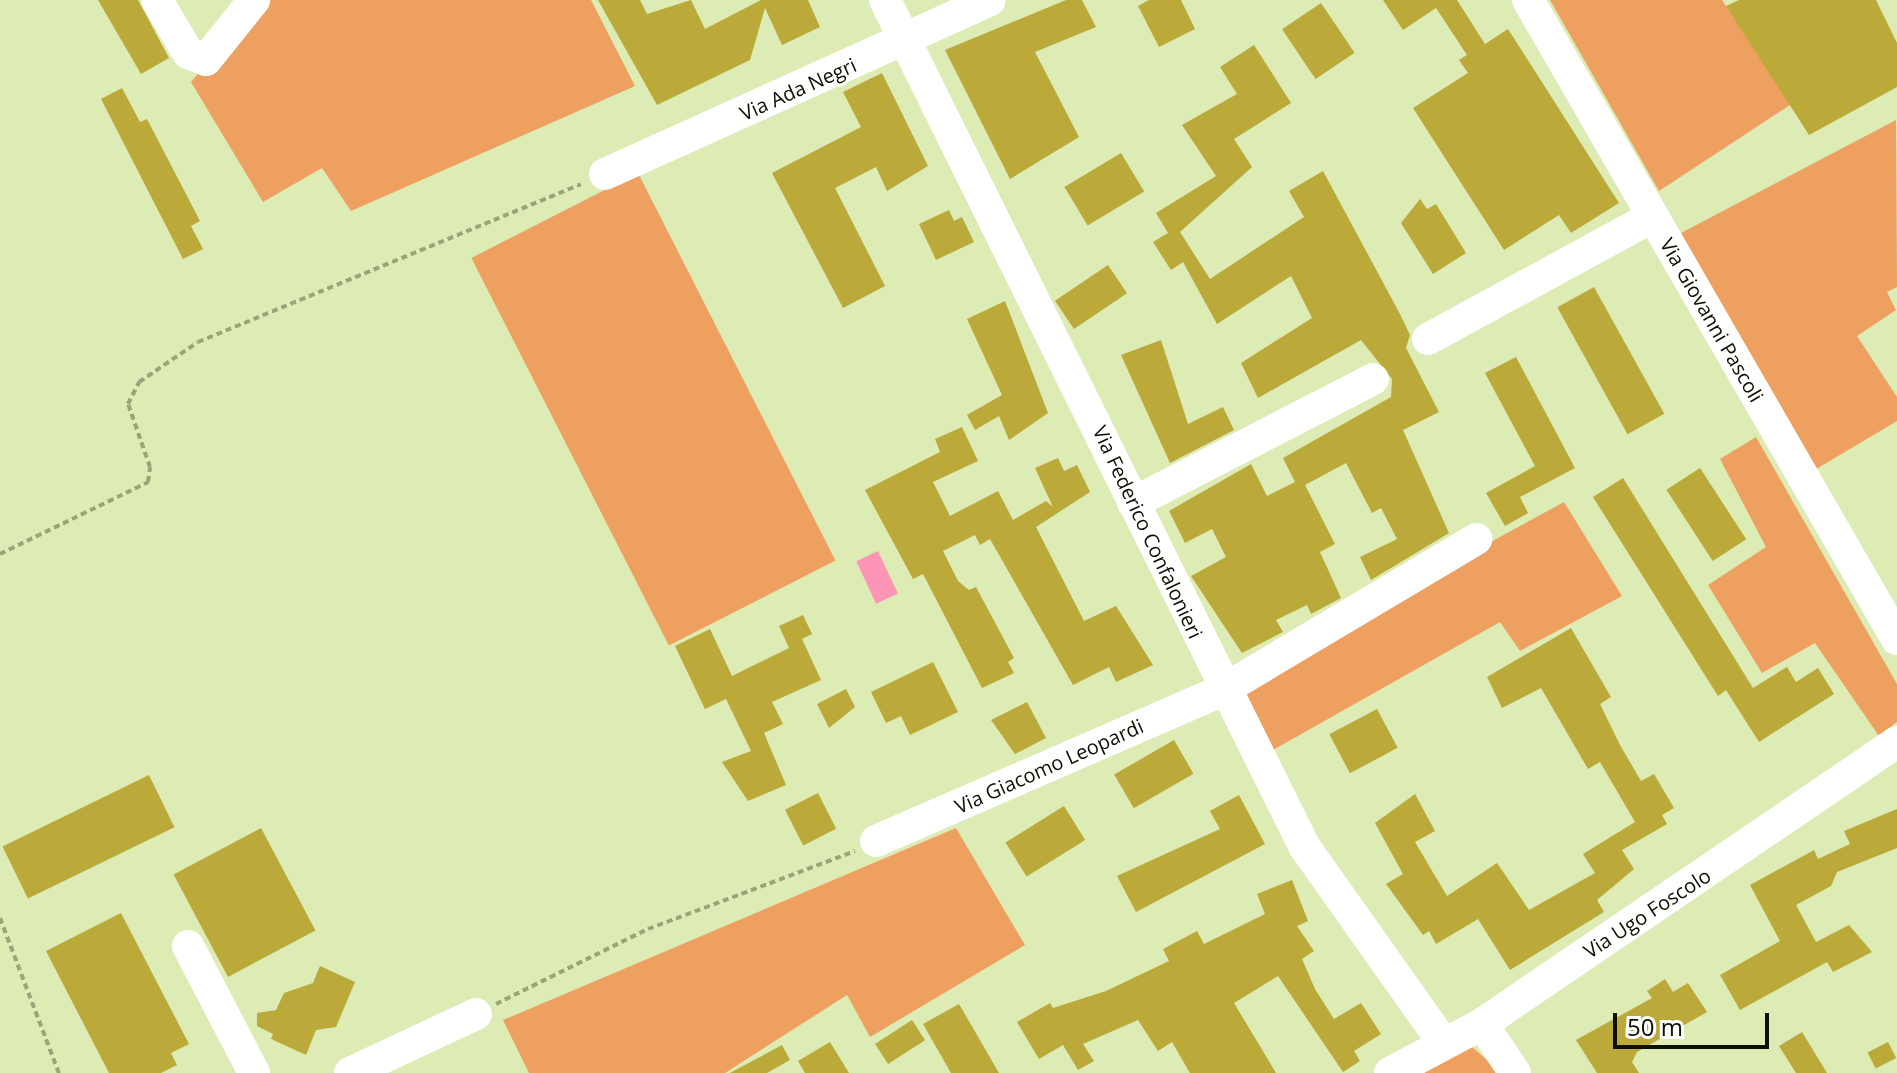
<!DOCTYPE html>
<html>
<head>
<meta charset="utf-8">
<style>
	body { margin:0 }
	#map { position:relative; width:1897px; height:1073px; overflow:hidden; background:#ddebb4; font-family:"Open Sans",sans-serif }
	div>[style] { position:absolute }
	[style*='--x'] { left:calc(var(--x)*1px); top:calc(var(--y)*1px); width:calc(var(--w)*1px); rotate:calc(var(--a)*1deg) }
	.green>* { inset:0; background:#eda060; transform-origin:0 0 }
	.water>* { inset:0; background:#fc95b6; transform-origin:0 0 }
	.building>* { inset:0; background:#bba93a; transform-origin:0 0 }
	.path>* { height:4px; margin-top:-2px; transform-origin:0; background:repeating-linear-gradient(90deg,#99a47a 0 6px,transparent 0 10px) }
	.minor>* { height:32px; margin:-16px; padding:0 16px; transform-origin:16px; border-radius:16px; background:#fff }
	span { translate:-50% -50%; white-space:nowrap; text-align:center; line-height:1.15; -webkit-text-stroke:6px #fff; paint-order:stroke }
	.street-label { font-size:20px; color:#0c1000 }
	.scale { position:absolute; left:1613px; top:1013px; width:156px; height:36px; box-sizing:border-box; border:4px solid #0c1000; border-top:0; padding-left:10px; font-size:24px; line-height:28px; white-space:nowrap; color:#0c1000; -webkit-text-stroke:6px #fff; paint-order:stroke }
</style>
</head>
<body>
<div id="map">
	<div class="green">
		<div style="clip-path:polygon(261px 0,591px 0,635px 86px,351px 211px,322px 168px,263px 202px,191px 82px)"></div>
		<div style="clip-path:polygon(1550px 0,1722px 0,1793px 103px,1659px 191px)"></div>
		<div style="clip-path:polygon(1896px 120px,1897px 287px,1887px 292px,1896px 310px,1857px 336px,1897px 397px,1897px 421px,1813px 471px,1681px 233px)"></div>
		<div style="left:638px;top:173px;width:435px;height:187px;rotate:63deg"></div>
		<div style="clip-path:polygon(1756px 437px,1897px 684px,1897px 722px,1879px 736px,1815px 643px,1762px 673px,1708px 585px,1766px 547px,1720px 459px)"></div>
		<div style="clip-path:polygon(1564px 502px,1622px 596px,1520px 651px,1500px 622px,1273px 750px,1238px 680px)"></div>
		<div style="clip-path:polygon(956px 828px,1025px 945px,870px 1037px,847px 995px,725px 1073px,529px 1073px,503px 1020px)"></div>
		<div style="clip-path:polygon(1471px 1046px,1502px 1073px,1416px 1073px)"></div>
	</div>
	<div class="water">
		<div style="left:878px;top:551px;width:47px;height:24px;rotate:65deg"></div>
	</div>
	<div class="building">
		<div style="clip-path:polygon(98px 0,138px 0,169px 58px,141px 74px)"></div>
		<div style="clip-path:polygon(598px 0,640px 0,647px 14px,691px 0,705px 29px,761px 0,808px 0,820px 27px,782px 45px,765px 8px,750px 60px,657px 105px)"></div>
		<div style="clip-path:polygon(1066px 0,1082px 0,1096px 27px,1035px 52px,1079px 137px,1010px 179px,945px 50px)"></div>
		<div style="clip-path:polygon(1149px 0,1181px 0,1195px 29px,1159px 47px,1138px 6px)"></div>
		<div style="clip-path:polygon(1383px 0,1457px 0,1485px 44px,1508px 29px,1619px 203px,1571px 233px,1559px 215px,1504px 250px,1413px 108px,1468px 73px,1459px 60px,1467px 55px,1436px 8px,1403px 30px)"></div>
		<div style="clip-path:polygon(1739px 0,1876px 0,1897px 43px,1897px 87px,1809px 135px,1726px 6px)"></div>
		<div style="left:1321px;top:3px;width:60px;height:47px;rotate:56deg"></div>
		<div style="clip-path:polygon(1254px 45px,1291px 103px,1234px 139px,1252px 167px,1180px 232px,1210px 279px,1304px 217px,1289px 191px,1323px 171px,1400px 314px,1410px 335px,1406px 348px,1439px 412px,1403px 430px,1449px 533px,1371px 580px,1360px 557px,1397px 539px,1381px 508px,1372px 513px,1346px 463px,1305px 485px,1335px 544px,1320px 552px,1341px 598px,1311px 614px,1307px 605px,1276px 620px,1283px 632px,1242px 653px,1191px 576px,1226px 557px,1212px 529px,1185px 543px,1169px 511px,1251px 464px,1267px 496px,1295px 482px,1283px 458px,1391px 397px,1392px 379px,1361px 340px,1258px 398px,1241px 363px,1312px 318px,1291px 276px,1217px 324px,1183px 262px,1171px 270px,1153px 242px,1168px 233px,1156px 213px,1216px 176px,1182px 125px,1237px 94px,1220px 67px)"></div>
		<div style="clip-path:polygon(882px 73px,928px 166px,887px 191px,876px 167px,835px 188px,885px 286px,843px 308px,772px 173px,861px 127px,843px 92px)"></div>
		<div style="clip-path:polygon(122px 88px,140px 122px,147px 119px,200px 221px,191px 226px,203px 249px,183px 259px,101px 99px)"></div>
		<div style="left:1121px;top:153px;width:45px;height:66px;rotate:59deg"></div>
		<div style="clip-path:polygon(1420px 199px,1427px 209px,1436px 204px,1466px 253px,1433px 274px,1401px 223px)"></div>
		<div style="clip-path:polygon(949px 210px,954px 221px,962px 217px,974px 242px,936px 260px,919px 224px)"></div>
		<div style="left:1108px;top:265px;width:34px;height:64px;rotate:56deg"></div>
		<div style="left:1594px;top:287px;width:145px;height:42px;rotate:61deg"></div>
		<div style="clip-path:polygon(1005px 301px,1048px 413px,1009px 440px,999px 416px,975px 430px,967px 415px,1002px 395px,967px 319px)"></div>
		<div style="clip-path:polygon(1161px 340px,1188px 424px,1223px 407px,1234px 430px,1170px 463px,1121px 355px)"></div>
		<div style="clip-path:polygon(1516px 357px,1575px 468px,1520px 497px,1528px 513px,1505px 526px,1486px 493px,1535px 466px,1485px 373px)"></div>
		<div style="clip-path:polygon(962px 427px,978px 461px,933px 482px,950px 516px,998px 491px,1013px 520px,1046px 501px,1053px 507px,1035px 468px,1058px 458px,1064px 471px,1077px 465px,1090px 492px,1036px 527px,1084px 621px,1116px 606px,1153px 665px,1116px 682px,1109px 667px,1073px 685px,990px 539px,980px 545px,975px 535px,943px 551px,958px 581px,969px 590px,976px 587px,1014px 658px,1008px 662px,1014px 673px,982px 688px,923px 574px,913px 579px,865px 490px,940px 452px,935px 439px)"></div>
		<div style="left:1700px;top:468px;width:85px;height:40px;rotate:57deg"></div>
		<div style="clip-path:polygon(1623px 478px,1753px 688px,1787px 667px,1796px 682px,1818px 668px,1834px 694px,1759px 742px,1726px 690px,1718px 696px,1593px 497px)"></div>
		<div style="clip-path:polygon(803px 615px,812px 634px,802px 639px,821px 680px,772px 702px,783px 724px,764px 733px,786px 785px,748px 801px,722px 762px,751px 751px,726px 699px,705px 709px,675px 646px,710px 629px,732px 676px,789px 648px,779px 626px)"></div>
		<div style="clip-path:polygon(1571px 628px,1611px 697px,1600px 704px,1620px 745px,1641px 781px,1654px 774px,1674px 808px,1662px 815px,1667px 824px,1622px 850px,1634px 869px,1597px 900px,1604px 912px,1510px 970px,1478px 919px,1436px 944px,1429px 931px,1423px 935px,1386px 884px,1403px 874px,1375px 823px,1415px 794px,1435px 831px,1415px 842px,1447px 896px,1497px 863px,1529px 910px,1595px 873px,1583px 854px,1635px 822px,1600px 762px,1588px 769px,1541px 688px,1502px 708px,1487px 677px)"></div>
		<div style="clip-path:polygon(933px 662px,958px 712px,910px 735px,901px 716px,886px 723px,871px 692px)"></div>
		<div style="clip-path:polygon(846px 689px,855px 707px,829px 728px,817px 704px)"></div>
		<div style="clip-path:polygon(1027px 702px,1046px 738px,1015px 754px,991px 720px)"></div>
		<div style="left:1377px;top:709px;width:44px;height:54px;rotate:62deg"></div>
		<div style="left:1174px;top:740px;width:39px;height:69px;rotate:60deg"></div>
		<div style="left:149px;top:775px;width:58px;height:163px;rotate:64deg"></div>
		<div style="left:818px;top:793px;width:40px;height:37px;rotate:63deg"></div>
		<div style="clip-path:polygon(1239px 795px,1265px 844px,1136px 912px,1117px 876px,1220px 829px,1210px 811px)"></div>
		<div style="left:1064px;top:806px;width:40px;height:69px;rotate:58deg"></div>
		<div style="clip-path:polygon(1897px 809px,1897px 848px,1837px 872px,1831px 886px,1796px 905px,1816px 942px,1849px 925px,1872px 952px,1833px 972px,1827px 962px,1740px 1010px,1720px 975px,1780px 941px,1750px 885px,1814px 850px,1818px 859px,1850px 844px,1844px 831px)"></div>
		<div style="left:261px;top:828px;width:116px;height:99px;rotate:62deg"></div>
		<div style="clip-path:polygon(1292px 880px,1308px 921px,1297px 926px,1314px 951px,1302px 959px,1315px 989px,1334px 1019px,1361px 1003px,1381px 1034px,1354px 1051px,1360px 1061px,1343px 1072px,1278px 976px,1234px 1003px,1276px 1073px,1190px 1073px,1172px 1042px,1158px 1051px,1138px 1020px,1083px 1044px,1094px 1061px,1078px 1070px,1063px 1045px,1039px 1059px,1017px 1022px,1050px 1003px,1053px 1008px,1106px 991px,1169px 961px,1163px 949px,1197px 931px,1204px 944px,1265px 914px,1257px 894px)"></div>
		<div style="clip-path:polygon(121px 913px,189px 1044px,171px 1053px,177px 1065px,161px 1073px,109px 1073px,46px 951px)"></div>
		<div style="clip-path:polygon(320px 966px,355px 982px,336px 1027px,316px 1030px,306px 1055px,271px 1039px,273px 1034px,257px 1026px,257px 1013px,276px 1010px,284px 993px,313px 983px)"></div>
		<div style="clip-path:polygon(1665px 979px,1673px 992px,1688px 983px,1707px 1012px,1637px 1052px,1632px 1062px,1639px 1073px,1597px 1073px,1576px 1040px,1652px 998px,1647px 991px)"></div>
		<div style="clip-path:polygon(959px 1004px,999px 1073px,951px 1073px,923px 1024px)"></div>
		<div style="left:912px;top:1020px;width:24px;height:44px;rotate:57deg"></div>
		<div style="clip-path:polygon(1802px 1032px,1827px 1073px,1796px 1073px,1779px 1046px)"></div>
		<div style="clip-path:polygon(830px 1042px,849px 1073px,805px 1073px,798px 1061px)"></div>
		<div style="left:1888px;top:1042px;width:18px;height:23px;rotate:63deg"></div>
		<div style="clip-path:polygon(782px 1045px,790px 1060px,767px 1073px,730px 1073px)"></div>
	</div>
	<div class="path">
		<div style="--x:0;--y:554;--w:165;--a:-25.9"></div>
		<div style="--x:148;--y:482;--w:15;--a:-82"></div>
		<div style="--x:150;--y:467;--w:67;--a:-109.2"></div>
		<div style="--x:128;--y:404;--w:25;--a:-63"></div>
		<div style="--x:139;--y:382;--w:71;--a:-34.1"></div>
		<div style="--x:198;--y:342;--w:414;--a:-22.4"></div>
		<div style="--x:0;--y:918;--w:166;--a:69.2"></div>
		<div style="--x:496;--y:1004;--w:169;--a:-26.3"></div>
		<div style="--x:648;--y:929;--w:221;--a:-20.6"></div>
	</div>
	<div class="minor">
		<div style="--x:157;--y:0;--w:61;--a:59.7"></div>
		<div style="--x:188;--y:53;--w:19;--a:21"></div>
		<div style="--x:206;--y:60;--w:77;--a:-51.3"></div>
		<div style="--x:885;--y:0;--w:944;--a:63.65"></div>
		<div style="--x:1304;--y:846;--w:242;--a:54.7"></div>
		<div style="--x:1528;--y:0;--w:738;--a:60"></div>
		<div style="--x:605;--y:174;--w:422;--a:-24.3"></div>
		<div style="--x:1428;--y:339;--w:255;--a:-28.6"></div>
		<div style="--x:1133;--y:503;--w:270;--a:-27.3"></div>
		<div style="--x:876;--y:841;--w:378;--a:-23.5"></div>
		<div style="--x:1223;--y:690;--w:295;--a:-30.8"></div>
		<div style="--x:188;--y:946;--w:143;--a:62.5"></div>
		<div style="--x:1482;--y:1024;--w:59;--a:56"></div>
		<div style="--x:350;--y:1073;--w:139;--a:-25.1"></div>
		<div style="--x:1390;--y:1073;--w:104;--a:-28"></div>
		<div style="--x:1482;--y:1024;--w:502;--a:-34.2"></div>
	</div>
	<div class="street-label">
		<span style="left:798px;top:89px;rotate:-24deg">Via Ada Negri</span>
		<span style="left:1712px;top:320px;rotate:60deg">Via Giovanni Pascoli</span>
		<span style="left:1148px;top:532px;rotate:65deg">Via Federico Confalonieri</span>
		<span style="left:1049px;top:766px;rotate:-24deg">Via Giacomo Leopardi</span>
		<span style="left:1647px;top:913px;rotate:-33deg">Via Ugo Foscolo</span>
	</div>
	<div class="scale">50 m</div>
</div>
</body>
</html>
